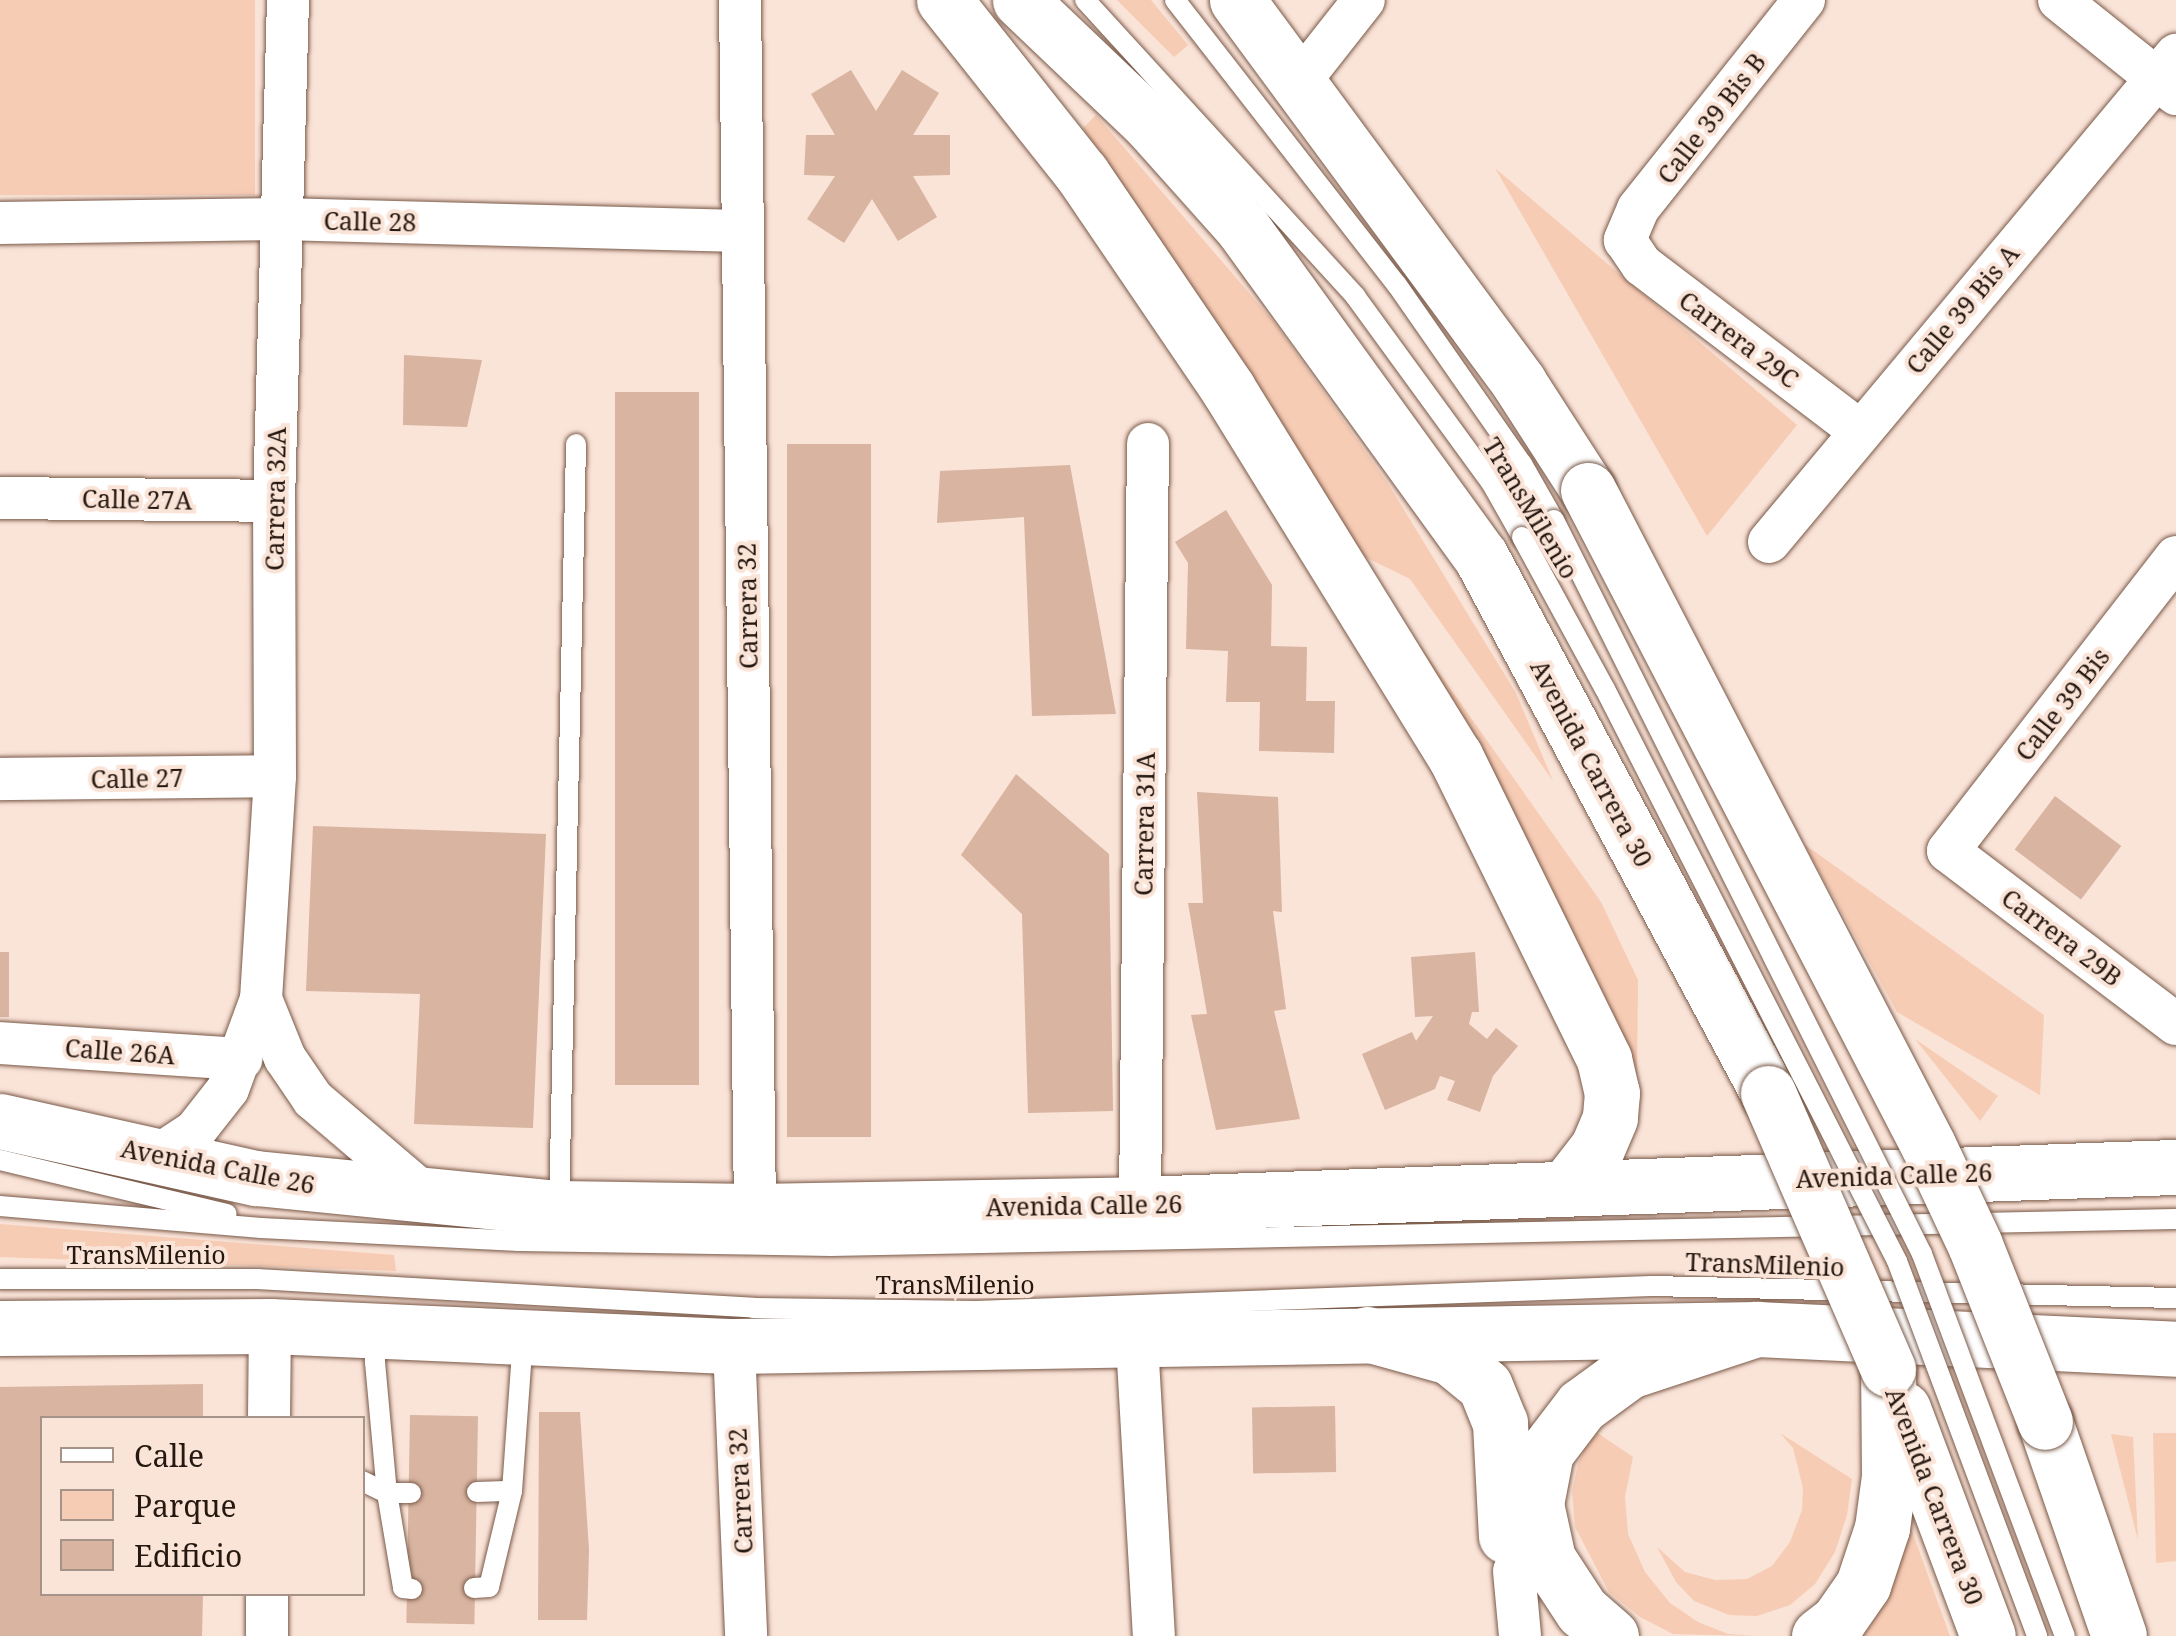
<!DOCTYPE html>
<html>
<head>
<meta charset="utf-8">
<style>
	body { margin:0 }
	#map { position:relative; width:2176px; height:1636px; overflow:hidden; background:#fae3d7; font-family:"Noto Serif",serif }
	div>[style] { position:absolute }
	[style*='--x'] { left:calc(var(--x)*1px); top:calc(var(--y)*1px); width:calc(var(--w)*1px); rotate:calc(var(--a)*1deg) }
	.green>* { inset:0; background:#f7ccb5; transform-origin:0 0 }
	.building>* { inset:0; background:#d8b4a1; transform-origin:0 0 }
	.roads { filter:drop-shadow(0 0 2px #795948) drop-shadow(0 0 2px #795948) }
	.service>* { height:20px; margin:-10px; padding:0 10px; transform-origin:10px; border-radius:10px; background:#fff }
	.minor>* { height:42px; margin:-21px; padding:0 21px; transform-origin:21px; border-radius:21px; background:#fff }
	.primary>* { height:55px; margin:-27.5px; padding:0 27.5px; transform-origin:27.5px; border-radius:27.5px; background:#fff }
	.trunk>* { height:55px; margin:-27.5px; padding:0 27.5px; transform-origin:27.5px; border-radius:27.5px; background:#fff }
	.bridges { filter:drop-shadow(0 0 2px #795948) drop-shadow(0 0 2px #795948) }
	.service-bridge>* { height:20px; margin:-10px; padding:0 10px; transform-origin:10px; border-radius:10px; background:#fff }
	.trunk-bridge>* { height:55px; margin:-27.5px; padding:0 27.5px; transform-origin:27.5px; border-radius:27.5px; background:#fff }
	span { translate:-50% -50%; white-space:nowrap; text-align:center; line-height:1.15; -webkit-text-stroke:8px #fae3d7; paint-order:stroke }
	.street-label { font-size:25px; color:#251811 }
	.legend { position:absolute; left:40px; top:1416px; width:325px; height:180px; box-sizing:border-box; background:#fae3d7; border:2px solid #a59288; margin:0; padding:12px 18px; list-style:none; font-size:30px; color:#251811 }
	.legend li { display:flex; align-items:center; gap:20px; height:50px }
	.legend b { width:50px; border:2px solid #a59288 }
</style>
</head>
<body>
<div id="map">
	<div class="green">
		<div style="left:0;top:0;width:255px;height:195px"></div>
		<div style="clip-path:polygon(1117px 0,1151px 0,1188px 45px,1174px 57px)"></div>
		<div style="clip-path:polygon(1096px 115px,1274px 322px,1387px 482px,1516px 693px,1553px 781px,1410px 579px,1361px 555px,1083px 128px)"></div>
		<div style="clip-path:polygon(1495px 168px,1797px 425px,1707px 536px)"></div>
		<div style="clip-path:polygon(1409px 630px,1601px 902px,1638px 980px,1637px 1077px)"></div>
		<div style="clip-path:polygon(1804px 844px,2044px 1015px,2040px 1095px,1897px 1012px)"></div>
		<div style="clip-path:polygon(1915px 1039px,1998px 1096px,1980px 1121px)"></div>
		<div style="clip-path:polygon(0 1224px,394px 1255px,396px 1271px,0 1257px)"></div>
		<div style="clip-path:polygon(1593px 1430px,1633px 1457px,1625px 1497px,1628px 1534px,1645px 1572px,1670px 1603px,1698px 1622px,1728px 1634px,1754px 1636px,1673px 1634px,1640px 1617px,1609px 1592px,1575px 1527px,1572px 1492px,1578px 1464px)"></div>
		<div style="clip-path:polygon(1780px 1433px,1852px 1479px,1847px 1515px,1835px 1552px,1815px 1584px,1790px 1605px,1757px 1616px,1729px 1615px,1694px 1601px,1676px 1582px,1657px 1547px,1685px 1572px,1715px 1580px,1747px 1579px,1772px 1566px,1790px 1542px,1802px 1510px,1803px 1488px,1793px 1448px)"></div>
		<div style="clip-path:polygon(2153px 1433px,2176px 1433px,2176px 1561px,2156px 1563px)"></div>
		<div style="clip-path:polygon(2111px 1434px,2133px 1437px,2138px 1540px)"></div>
		<div style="clip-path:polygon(1901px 1501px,1950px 1636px,1842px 1636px)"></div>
	</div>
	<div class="building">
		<div style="clip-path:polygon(851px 70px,876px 111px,902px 70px,939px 93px,913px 135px,950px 135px,950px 175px,913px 176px,937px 217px,898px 241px,872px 199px,844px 243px,807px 219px,835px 176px,804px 175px,806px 135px,835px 135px,811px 94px)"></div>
		<div style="clip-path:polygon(404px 355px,482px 360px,467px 427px,403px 425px)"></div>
		<div style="left:699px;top:392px;width:693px;height:84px;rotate:90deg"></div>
		<div style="left:871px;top:444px;width:693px;height:84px;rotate:90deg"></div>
		<div style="clip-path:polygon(1070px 465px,1116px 714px,1032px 716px,1024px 517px,937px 523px,940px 471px)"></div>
		<div style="clip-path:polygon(1226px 510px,1272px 585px,1271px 646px,1307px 647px,1306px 701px,1335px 701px,1334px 753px,1259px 751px,1260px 702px,1226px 702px,1228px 651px,1186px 649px,1188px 563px,1175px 542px)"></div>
		<div style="clip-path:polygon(1016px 774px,1109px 854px,1113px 1111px,1028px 1113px,1022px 914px,961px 855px)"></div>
		<div style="clip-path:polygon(1197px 792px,1278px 797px,1282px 912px,1273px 911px,1286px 1009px,1274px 1011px,1300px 1119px,1216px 1130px,1191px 1015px,1207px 1014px,1188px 903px,1203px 903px)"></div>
		<div style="left:2055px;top:796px;width:83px;height:67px;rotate:37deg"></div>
		<div style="clip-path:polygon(313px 826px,546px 834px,533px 1128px,414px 1124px,420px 994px,306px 991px)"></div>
		<div style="left:0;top:952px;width:9px;height:65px"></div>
		<div style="clip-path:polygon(1475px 952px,1479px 1012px,1472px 1012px,1469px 1024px,1487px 1039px,1496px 1028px,1518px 1046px,1493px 1076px,1480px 1112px,1447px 1100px,1455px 1081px,1440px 1076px,1435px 1089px,1385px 1110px,1362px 1054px,1412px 1032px,1416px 1041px,1433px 1016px,1415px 1017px,1411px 957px)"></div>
		<div style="clip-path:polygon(203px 1384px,203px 1418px,42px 1418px,42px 1594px,203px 1594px,202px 1636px,0 1636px,0 1387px)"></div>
		<div style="left:1335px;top:1406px;width:66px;height:83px;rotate:89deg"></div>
		<div style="clip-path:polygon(539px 1412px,580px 1412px,589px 1550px,587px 1620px,538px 1620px)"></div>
		<div style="left:410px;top:1415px;width:68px;height:208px;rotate:1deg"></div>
	</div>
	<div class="roads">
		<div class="service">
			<div style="--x:1085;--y:0;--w:401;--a:47.6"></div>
			<div style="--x:1355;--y:296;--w:233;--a:53.9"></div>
			<div style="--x:1492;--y:484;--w:61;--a:60.5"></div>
			<div style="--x:1175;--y:0;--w:361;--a:52.1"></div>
			<div style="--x:1397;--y:285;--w:218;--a:55.1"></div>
			<div style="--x:1522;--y:464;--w:64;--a:60.3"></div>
			<div style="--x:0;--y:1160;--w:233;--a:13.4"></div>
			<div style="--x:0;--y:1206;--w:262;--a:4.8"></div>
			<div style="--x:261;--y:1228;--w:258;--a:2.9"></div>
			<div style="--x:519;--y:1241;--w:312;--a:0.9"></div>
			<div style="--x:831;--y:1246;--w:1345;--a:-1.15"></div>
			<div style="--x:559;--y:1207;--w:763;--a:-88.72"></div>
			<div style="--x:0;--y:1279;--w:257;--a:0"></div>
			<div style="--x:257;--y:1279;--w:497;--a:3.3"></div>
			<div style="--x:753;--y:1308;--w:223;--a:0.8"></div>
			<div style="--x:976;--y:1311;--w:675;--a:-2.12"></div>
			<div style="--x:1651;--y:1286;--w:525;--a:1.31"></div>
			<div style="--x:378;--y:1331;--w:31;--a:96"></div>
			<div style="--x:375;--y:1362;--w:132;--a:84.8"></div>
			<div style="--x:387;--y:1493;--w:96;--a:80.4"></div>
			<div style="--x:403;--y:1588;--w:9;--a:6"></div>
			<div style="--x:362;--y:1481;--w:28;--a:26"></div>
			<div style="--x:387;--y:1493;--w:24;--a:0"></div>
			<div style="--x:477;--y:1492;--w:35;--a:-2"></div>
			<div style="--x:474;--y:1588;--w:15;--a:-4"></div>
			<div style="--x:489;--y:1587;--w:99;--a:-76.5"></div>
			<div style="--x:512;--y:1491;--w:154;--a:-85.9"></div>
		</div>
		<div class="minor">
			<div style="--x:740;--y:0;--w:1211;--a:89.29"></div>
			<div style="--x:1804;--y:0;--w:267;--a:128.5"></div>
			<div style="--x:1638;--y:209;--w:34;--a:113"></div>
			<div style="--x:1625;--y:240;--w:30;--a:56"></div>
			<div style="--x:1642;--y:265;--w:274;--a:37.3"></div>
			<div style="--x:2059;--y:0;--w:150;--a:38.8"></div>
			<div style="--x:1297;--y:85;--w:108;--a:-51.8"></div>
			<div style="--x:0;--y:223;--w:280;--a:-0.8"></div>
			<div style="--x:280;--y:219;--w:461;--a:1.5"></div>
			<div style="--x:0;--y:498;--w:274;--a:0.6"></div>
			<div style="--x:1769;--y:542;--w:635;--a:-50.11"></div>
			<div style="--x:2176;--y:557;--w:372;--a:127.8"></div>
			<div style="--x:1948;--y:851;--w:286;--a:37.2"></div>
			<div style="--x:0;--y:779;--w:275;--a:-0.6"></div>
			<div style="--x:261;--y:999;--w:64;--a:67.9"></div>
			<div style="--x:285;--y:1058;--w:50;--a:55.7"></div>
			<div style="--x:313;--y:1099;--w:151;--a:40.4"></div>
			<div style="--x:0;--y:1043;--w:242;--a:3.8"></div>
			<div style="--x:157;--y:1156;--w:45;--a:-33.3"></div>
			<div style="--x:195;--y:1131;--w:53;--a:-51.8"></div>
			<div style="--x:228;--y:1089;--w:96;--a:-69.9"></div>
			<div style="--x:261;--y:999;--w:223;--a:-86.4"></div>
			<div style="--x:275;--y:776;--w:275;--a:-90.2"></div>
			<div style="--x:274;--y:501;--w:501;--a:-88.4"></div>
			<div style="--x:1140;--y:1204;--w:760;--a:-89.4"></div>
			<div style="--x:1137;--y:1343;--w:293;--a:86.7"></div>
			<div style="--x:734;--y:1346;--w:290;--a:87.6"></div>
			<div style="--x:269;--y:1418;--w:92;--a:-89.4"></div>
			<div style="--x:1514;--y:1571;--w:65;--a:84.7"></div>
			<div style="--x:267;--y:1636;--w:42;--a:-90"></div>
		</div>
		<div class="primary">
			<div style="--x:0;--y:1121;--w:262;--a:12.6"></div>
			<div style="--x:256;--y:1178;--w:304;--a:5.7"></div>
			<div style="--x:559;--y:1208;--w:196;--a:0.9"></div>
			<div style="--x:755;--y:1211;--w:385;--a:-1"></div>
			<div style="--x:1140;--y:1204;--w:1037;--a:-2.05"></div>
			<div style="--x:0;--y:1328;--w:270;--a:-0.4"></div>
			<div style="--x:270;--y:1326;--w:464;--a:2.5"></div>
			<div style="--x:734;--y:1346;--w:1023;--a:-0.95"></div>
			<div style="--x:1757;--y:1329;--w:419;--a:2.7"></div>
		</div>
		<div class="trunk">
			<div style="--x:944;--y:0;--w:222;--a:51.6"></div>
			<div style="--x:1082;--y:174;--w:260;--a:55.8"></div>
			<div style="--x:1228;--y:389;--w:432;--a:58.3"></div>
			<div style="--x:1455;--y:756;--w:338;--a:63.8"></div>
			<div style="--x:1604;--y:1059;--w:35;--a:77"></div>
			<div style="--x:1612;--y:1093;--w:25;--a:95"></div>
			<div style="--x:1610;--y:1118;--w:33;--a:113"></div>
			<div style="--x:1597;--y:1148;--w:51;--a:127.8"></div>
			<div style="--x:1020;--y:0;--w:178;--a:43.6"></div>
			<div style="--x:1149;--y:123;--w:140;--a:48.2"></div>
			<div style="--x:1242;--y:227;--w:407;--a:54.1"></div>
			<div style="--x:1481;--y:557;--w:608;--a:61.83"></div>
			<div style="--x:1237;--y:0;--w:476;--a:53.6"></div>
			<div style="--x:1519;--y:383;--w:127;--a:57.2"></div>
			<div style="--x:1367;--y:1334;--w:86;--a:15.5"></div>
			<div style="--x:1450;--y:1357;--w:45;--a:39.6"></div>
			<div style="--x:1485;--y:1386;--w:40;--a:68"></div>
			<div style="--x:1500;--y:1423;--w:113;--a:87"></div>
			<div style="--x:1903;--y:1409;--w:242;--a:69.5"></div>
			<div style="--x:2045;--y:1422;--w:226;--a:70.9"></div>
			<div style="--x:1611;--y:1636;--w:38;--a:-139"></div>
			<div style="--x:1582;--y:1611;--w:62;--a:-123.2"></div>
			<div style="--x:1548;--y:1559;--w:56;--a:-102.3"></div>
			<div style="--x:1536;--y:1504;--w:53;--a:-79.1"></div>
			<div style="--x:1546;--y:1452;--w:58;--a:-52.7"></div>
			<div style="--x:1581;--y:1406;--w:59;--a:-36.1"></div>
			<div style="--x:1629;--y:1371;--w:135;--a:-18.2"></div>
			<div style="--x:1819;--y:1636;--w:24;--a:-38"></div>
			<div style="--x:1838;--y:1621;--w:44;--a:-55.2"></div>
			<div style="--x:1863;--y:1585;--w:60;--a:-71.6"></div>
			<div style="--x:1882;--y:1528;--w:52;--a:-82.3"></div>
			<div style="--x:1889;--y:1476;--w:107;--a:-90.5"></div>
		</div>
	</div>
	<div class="bridges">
		<div class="service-bridge">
			<div style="--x:1554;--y:520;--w:821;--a:63.37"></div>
			<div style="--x:1922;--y:1254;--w:408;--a:69.5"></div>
			<div style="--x:1522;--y:537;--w:173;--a:61.4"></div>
			<div style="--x:1605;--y:689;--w:642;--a:62.96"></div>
			<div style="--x:1897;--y:1261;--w:400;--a:69.5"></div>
		</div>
		<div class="trunk-bridge">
			<div style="--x:1588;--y:490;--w:738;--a:62.57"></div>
			<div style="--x:1928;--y:1145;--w:110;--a:64.8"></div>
			<div style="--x:1975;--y:1245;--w:190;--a:68.4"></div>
			<div style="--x:1768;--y:1093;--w:301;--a:66.5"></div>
		</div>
	</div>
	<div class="street-label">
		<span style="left:1711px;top:118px;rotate:-52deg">Calle 39 Bis B</span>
		<span style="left:370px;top:221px;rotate:1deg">Calle 28</span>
		<span style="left:1962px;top:309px;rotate:-50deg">Calle 39 Bis A</span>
		<span style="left:1739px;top:339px;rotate:37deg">Carrera 29C</span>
		<span style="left:137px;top:499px;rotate:1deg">Calle 27A</span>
		<span style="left:275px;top:499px;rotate:-89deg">Carrera 32A</span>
		<span style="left:1531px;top:508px;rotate:59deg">TransMilenio</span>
		<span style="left:747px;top:606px;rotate:-91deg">Carrera 32</span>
		<span style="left:2062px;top:704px;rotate:-52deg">Calle 39 Bis</span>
		<span style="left:1592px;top:763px;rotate:62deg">Avenida Carrera 30</span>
		<span style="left:137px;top:778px;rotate:-1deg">Calle 27</span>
		<span style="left:1144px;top:824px;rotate:-89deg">Carrera 31A</span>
		<span style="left:2062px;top:937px;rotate:37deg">Carrera 29B</span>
		<span style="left:120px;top:1051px;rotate:4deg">Calle 26A</span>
		<span style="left:218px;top:1166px;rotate:11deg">Avenida Calle 26</span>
		<span style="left:1894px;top:1175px;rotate:-2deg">Avenida Calle 26</span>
		<span style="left:1084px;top:1205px;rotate:-1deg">Avenida Calle 26</span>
		<span style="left:146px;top:1254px">TransMilenio</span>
		<span style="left:1765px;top:1264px;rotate:2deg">TransMilenio</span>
		<span style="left:955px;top:1284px">TransMilenio</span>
		<span style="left:740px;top:1491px;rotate:-93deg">Carrera 32</span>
		<span style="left:1935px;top:1496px;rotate:69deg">Avenida Carrera 30</span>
	</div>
	<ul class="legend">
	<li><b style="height:12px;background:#fff"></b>Calle</li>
	<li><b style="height:28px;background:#f7ccb5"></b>Parque</li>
	<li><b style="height:28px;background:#d8b4a1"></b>Edificio</li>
	</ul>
</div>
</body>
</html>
